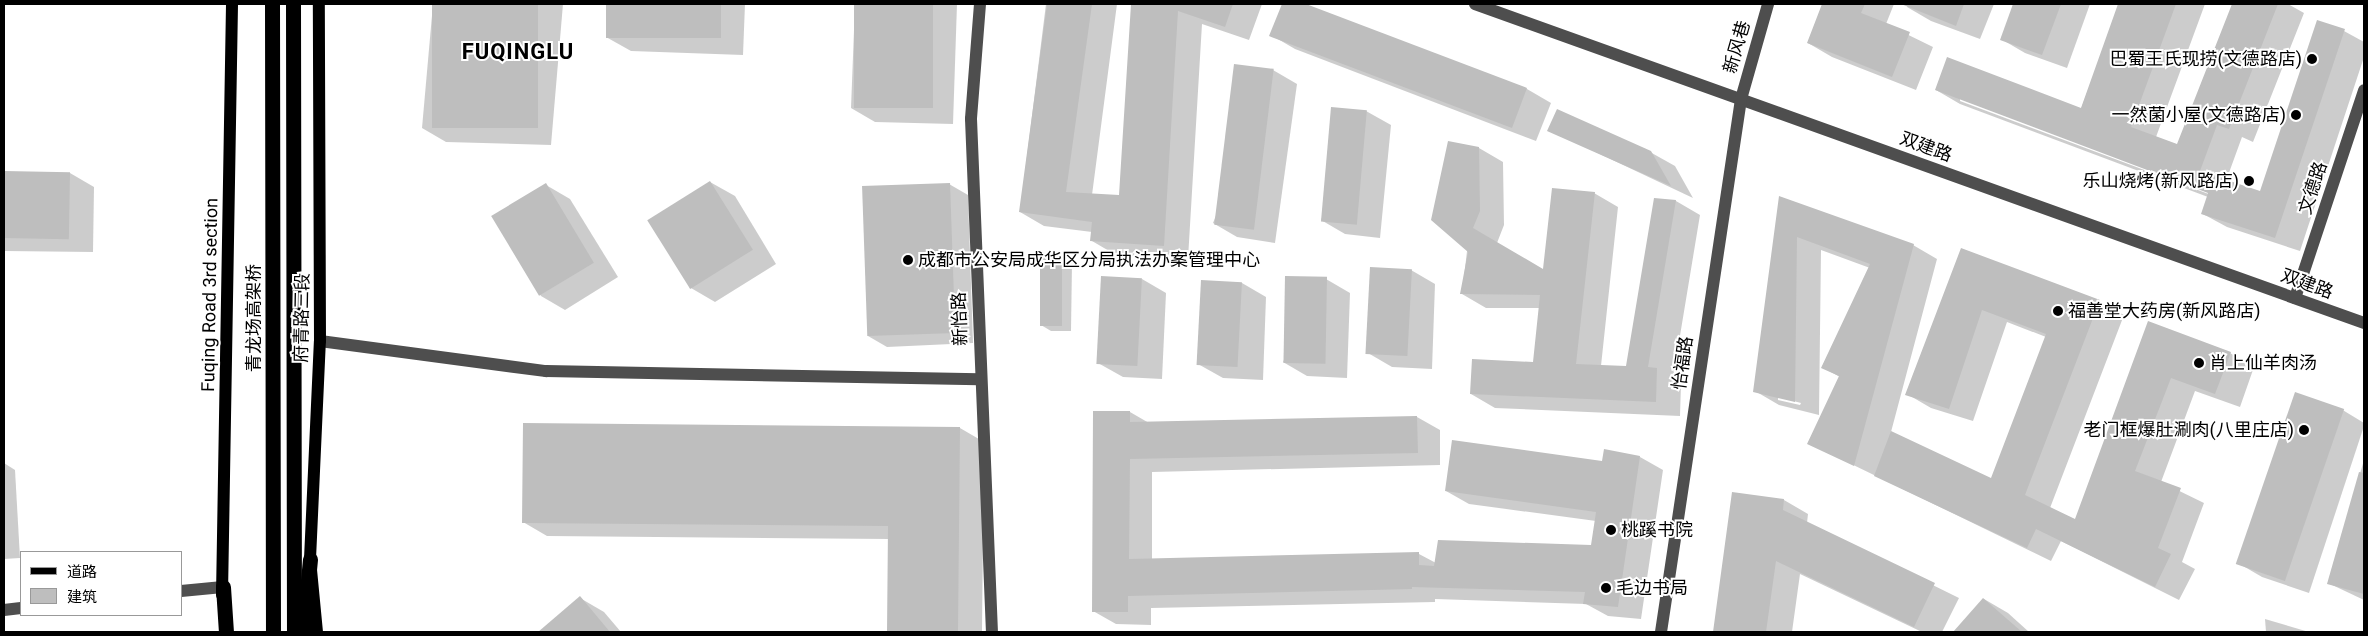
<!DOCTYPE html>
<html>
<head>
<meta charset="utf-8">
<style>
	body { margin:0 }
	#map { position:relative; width:2368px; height:636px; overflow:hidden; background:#fff; font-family:Roboto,"Noto Sans SC",sans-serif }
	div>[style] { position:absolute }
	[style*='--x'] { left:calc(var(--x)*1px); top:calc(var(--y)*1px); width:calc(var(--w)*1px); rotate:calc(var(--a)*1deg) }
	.shadow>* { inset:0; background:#0003 }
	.building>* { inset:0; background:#bebebe; transform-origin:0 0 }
	.minor>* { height:12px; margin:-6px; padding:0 6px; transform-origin:6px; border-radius:6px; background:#4e4e4e }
	.major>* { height:12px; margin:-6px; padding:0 6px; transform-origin:6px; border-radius:6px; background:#000 }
	.highway>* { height:15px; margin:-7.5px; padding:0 7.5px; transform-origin:7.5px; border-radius:7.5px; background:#000 }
	.dots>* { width:14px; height:14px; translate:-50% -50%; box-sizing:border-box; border:2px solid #fff; border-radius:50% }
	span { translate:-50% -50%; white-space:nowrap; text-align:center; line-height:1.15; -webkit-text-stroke:4px #fff; paint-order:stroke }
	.street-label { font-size:18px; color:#000 }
	.poi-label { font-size:18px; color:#000 }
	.right { translate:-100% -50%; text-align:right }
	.left { translate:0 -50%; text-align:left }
	.district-label { font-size:22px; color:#000; font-weight:700; letter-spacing:1px }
	.frame { position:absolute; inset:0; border:5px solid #000; pointer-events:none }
	.legend { position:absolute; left:20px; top:551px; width:162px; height:65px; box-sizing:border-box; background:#fff; border:1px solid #999; margin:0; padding:6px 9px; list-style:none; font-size:15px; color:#000 }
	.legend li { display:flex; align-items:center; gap:10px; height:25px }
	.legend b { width:25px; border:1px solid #999 }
</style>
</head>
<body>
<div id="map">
	<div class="shadow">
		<div style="clip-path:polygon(433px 4px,563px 4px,551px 145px,446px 142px,422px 128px)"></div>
		<div style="clip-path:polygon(608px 4px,745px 4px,743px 55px,631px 51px,606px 37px)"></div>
		<div style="clip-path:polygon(855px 4px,957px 4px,953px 124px,875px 122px,851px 108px)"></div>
		<div style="clip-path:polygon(1046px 4px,1117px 4px,1092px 195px,1121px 196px,1132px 4px,1262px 4px,1249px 40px,1202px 24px,1188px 259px,1116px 255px,1092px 241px,1092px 232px,1044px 226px,1020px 212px)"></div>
		<div style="clip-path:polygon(1283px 4px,1303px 4px,1527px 89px,1551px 103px,1536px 141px,1295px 49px,1271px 35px)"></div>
		<div style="clip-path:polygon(1824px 4px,1894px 4px,1886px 24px,1933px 47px,1916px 90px,1832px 57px,1808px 43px)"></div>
		<div style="clip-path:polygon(1908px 4px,1994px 4px,1980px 39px,1931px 21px,1907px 7px)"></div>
		<div style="clip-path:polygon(2014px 4px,2090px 4px,2067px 68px,2025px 53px,2001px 39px)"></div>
		<div style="clip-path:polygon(evenodd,2120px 4px,2205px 4px,2156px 137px,2178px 145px,2234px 4px,2288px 4px,2304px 13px,2253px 142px,2242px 137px,2226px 181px,2261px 192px,2344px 31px,2364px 42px,2364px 57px,2300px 251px,2227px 227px,2203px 214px,2208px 197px,1960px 104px,1936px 90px,2081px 109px,2120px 4px,1960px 98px,2214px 194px,2214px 196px,1960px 101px,1960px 98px)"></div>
		<div style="clip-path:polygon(1273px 70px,1297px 84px,1275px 243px,1237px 237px,1213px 223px)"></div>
		<div style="clip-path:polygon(1366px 111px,1391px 125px,1380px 238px,1345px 234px,1321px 220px)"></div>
		<div style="clip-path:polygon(1549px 130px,1650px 152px,1675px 166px,1693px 198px)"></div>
		<div style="clip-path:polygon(1479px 148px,1503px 162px,1504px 225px,1497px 243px,1544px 271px,1594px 193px,1618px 207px,1601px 366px,1627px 368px,1655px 199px,1676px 201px,1700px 215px,1673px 378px,1681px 383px,1680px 416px,1495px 408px,1471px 394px,1534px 363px,1540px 308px,1486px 308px,1462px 294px)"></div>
		<div style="clip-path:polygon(4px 172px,70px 173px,94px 187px,93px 252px,4px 251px)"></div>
		<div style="clip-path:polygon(710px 182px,735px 196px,776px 264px,715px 302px,691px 288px)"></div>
		<div style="clip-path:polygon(949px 184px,968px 195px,973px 343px,887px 347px,868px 336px)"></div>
		<div style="clip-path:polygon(546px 185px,570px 199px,618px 277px,565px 310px,541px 296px,493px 217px)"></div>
		<div style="clip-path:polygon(evenodd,1780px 197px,1913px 245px,1937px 259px,1891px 432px,1991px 480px,2046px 337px,2007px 322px,1973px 421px,1931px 408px,1907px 394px,1962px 249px,2099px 301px,2124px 315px,2050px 508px,2076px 520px,2149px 323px,2230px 353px,2254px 367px,2240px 407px,2195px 391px,2161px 482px,2204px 503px,2182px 562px,2195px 569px,2179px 600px,2061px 541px,2051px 561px,1808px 443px,1840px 377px,1822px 367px,1870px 268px,1821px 250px,1819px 415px,1779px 405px,1755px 391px,1780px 197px,1778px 397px,1801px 403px,1800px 405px,1778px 400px,1778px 397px)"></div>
		<div style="clip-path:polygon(1042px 257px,1062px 257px,1072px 263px,1071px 331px,1051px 331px,1041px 325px)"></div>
		<div style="clip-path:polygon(1411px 270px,1435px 284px,1432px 369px,1392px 367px,1368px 353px)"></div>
		<div style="clip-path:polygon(1142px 279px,1166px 293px,1162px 379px,1123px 377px,1098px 363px)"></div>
		<div style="clip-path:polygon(1326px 279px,1350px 293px,1347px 378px,1307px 376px,1283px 362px)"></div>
		<div style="clip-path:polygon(1202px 282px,1242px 283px,1266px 297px,1263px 380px,1223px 378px,1198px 364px)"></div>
		<div style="clip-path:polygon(2341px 409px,2364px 423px,2364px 426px,2309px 593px,2262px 577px,2238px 563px)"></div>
		<div style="clip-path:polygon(1130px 412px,1149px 423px,1417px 417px,1440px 430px,1440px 465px,1152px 472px,1152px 560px,1419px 554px,1436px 563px,1592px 546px,1596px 521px,1469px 504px,1446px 491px,1640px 457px,1663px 470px,1641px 619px,1608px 616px,1586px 604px,1435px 599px,1435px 602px,1151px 608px,1151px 625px,1116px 624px,1093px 611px)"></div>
		<div style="clip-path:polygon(960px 428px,984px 442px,982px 632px,888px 632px,889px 539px,547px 536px,523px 522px)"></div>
		<div style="clip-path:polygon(2364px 460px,2364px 600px,2328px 583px)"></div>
		<div style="clip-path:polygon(4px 463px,15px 470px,20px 558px,4px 559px)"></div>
		<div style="clip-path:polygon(1733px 493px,1784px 500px,1808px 514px,1807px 523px,1959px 598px,1942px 632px,1922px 632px,1800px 574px,1792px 632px,1715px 632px)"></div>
		<div style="clip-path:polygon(580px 598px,604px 612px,621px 632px,540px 632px)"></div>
		<div style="clip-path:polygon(1984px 599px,2008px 613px,2029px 632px,1954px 632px)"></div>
		<div style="clip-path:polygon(2265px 619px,2309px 632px,2266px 632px)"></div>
	</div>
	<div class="building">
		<div style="left:432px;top:4px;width:106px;height:124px"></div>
		<div style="left:606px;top:4px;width:115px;height:34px"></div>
		<div style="left:854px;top:4px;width:79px;height:104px"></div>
		<div style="clip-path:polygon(1047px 4px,1092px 4px,1066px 192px,1119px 195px,1131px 4px,1233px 4px,1225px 27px,1178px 11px,1164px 246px,1090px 241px,1092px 222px,1019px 212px)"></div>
		<div style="clip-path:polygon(1282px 4px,1306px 4px,1527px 88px,1512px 128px,1269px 36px)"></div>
		<div style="clip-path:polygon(1822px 4px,1865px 4px,1861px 13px,1910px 32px,1892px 77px,1807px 43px)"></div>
		<div style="clip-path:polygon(1901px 4px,1964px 4px,1956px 26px)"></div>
		<div style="clip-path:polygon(2013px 4px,2061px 4px,2042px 55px,2000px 40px)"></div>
		<div style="clip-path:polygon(2118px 4px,2176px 4px,2131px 127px,2177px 144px,2232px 4px,2278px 4px,2229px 129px,2217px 125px,2200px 171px,2260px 191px,2317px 20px,2345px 29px,2275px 238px,2201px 214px,2208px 193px,1935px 90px,1947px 57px,2081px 108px)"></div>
		<div style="left:1234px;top:64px;width:40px;height:162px;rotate:7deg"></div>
		<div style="left:1331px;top:107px;width:36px;height:115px;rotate:5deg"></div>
		<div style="clip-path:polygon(1557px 109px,1651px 151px,1671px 186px,1547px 131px)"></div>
		<div style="clip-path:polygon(1448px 141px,1479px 147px,1480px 211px,1473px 228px,1543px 269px,1552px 188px,1595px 192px,1576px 364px,1626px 366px,1654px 198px,1676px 200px,1648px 367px,1657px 368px,1656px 402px,1470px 394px,1472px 359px,1533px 362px,1540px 295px,1460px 294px,1468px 252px,1431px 220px)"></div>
		<div style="left:4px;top:171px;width:66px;height:67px;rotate:1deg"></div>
		<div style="left:710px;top:181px;width:81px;height:74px;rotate:58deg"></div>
		<div style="left:546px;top:183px;width:93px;height:64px;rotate:59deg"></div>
		<div style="left:950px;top:183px;width:150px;height:88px;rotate:88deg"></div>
		<div style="clip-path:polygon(1779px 196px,1914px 244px,1854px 466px,1807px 444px,1839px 376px,1821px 368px,1870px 264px,1797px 237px,1795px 402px,1753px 392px)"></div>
		<div style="clip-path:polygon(1961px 248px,2100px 300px,2025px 495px,2075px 519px,2148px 321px,2231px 352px,2215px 394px,2171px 378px,2135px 471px,2181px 488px,2158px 548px,2171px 554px,2155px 587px,2036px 529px,2027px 548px,1874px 476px,1891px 431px,1991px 478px,2046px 334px,1982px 310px,1949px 409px,1905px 395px)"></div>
		<div style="left:1040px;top:256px;width:22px;height:70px"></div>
		<div style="left:1370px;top:267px;width:42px;height:87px;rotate:3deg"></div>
		<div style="left:1101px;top:276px;width:41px;height:88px;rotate:3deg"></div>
		<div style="left:1285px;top:276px;width:42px;height:87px;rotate:1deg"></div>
		<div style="left:1201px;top:280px;width:41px;height:85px;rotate:3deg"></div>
		<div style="left:2295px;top:392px;width:52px;height:182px;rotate:19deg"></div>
		<div style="clip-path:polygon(1093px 411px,1130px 411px,1130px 422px,1417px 416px,1418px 453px,1130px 459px,1129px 559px,1419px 552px,1419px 565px,1434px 566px,1438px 540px,1591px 545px,1596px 512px,1445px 491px,1452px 440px,1602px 461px,1604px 449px,1640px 456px,1618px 607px,1583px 604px,1585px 592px,1412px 587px,1412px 589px,1128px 596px,1128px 612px,1092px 612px)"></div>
		<div style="clip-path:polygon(523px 423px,960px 427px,958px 632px,887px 632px,888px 526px,522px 523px)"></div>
		<div style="clip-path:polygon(2359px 472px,2364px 473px,2364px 594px,2327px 584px)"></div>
		<div style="clip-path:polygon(1732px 492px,1784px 499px,1783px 510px,1935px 583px,1914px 627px,1776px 561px,1766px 632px,1713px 632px)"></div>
		<div style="clip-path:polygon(580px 596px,610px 632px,538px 632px)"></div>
		<div style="clip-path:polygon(1983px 598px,2022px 632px,1953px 632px)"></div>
	</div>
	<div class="minor">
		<div style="--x:980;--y:4;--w:115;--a:94.5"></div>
		<div style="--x:971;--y:119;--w:513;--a:87.66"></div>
		<div style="--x:1475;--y:4;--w:945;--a:19.74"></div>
		<div style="--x:2295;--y:298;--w:219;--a:-71.6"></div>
		<div style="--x:320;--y:341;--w:228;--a:7.6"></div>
		<div style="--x:546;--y:371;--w:433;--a:1.1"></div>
		<div style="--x:181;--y:591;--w:42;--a:-5.4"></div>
		<div style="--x:4;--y:610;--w:17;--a:-7"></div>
		<div style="--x:1661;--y:632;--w:539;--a:-81.46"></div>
		<div style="--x:1741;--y:99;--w:99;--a:-74.1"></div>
	</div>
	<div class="major">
		<div style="--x:222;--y:595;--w:591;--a:-89.03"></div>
		<div style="--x:317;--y:632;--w:73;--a:-95.5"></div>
		<div style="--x:310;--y:559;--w:218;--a:-87.4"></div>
		<div style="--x:320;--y:341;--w:337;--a:-90.2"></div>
	</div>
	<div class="highway">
		<div style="--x:272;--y:4;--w:628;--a:89.91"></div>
		<div style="--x:293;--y:4;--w:628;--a:89.91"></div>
		<div style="--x:223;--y:587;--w:45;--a:86.2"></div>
		<div style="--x:303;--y:632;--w:73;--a:-84.5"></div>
	</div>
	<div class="dots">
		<div style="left:2312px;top:59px;background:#000"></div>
		<div style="left:2296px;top:115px;background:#000"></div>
		<div style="left:2249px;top:181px;background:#000"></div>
		<div style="left:908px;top:260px;background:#000"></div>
		<div style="left:2058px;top:311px;background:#000"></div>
		<div style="left:2199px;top:363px;background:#000"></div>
		<div style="left:2304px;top:430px;background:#000"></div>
		<div style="left:1611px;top:530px;background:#000"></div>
		<div style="left:1606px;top:588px;background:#000"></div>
	</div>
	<div class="street-label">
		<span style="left:1737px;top:47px;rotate:-74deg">新风巷</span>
		<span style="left:1926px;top:147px;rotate:20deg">双建路</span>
		<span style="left:2313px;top:188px;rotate:-72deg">文德路</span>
		<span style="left:2307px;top:284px;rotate:20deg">双建路</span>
		<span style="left:210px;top:295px;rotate:-89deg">Fuqing Road 3rd section</span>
		<span style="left:254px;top:318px;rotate:-90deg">青龙场高架桥</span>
		<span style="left:302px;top:318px;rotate:-89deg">府青路三段</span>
		<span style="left:960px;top:319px;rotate:-92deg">新怡路</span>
		<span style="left:1683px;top:363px;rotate:-82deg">怡福路</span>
	</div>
	<div class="poi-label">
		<span class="right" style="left:2302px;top:59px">巴蜀王氏现捞(文德路店)</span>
		<span class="right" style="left:2286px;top:115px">一然菌小屋(文德路店)</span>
		<span class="right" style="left:2239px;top:181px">乐山烧烤(新风路店)</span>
		<span class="left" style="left:918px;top:260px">成都市公安局成华区分局执法办案管理中心</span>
		<span class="left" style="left:2068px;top:311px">福善堂大药房(新风路店)</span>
		<span class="left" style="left:2209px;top:363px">肖上仙羊肉汤</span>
		<span class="right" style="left:2294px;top:430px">老门框爆肚涮肉(八里庄店)</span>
		<span class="left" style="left:1621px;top:530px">桃蹊书院</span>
		<span class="left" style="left:1616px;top:588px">毛边书局</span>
	</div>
	<div class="district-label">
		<span style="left:518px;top:52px">FUQINGLU</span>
	</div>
	<div class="frame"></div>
	<ul class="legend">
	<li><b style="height:6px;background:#000"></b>道路</li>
	<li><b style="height:14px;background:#bebebe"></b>建筑</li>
	</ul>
</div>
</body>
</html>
